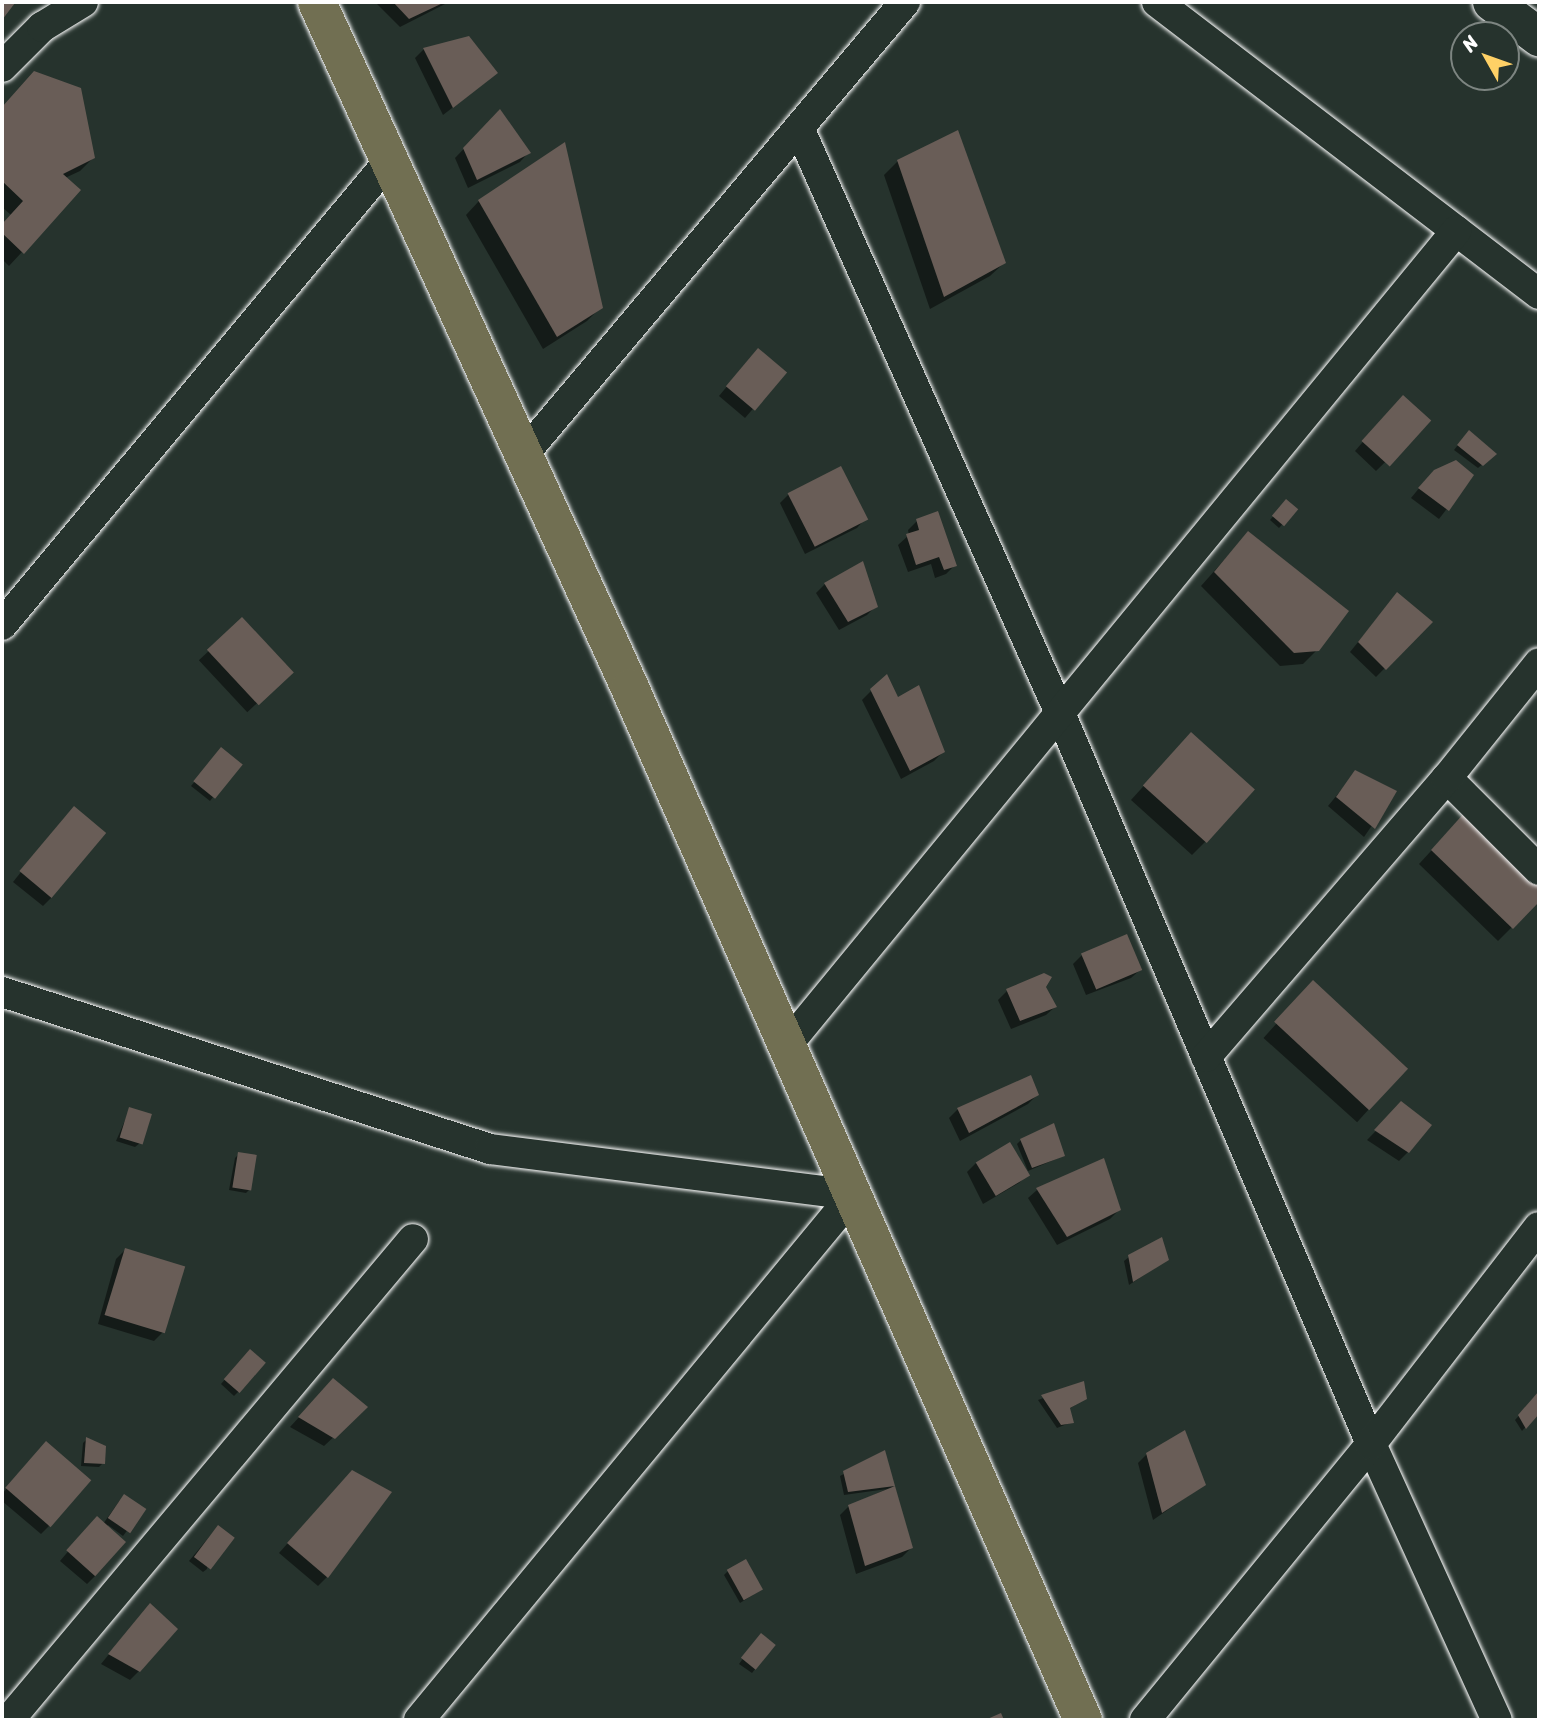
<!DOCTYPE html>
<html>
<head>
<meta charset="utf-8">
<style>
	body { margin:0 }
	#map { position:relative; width:1541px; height:1722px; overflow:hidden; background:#26332d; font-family:Sriracha,sans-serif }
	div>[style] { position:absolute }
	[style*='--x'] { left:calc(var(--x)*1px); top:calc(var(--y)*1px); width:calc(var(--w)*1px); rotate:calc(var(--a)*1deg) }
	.shadow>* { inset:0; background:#0007; transform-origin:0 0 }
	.building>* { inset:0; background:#695d57; transform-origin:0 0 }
	.roads { filter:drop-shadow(0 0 2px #fff) drop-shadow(0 0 2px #fff) }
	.street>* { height:30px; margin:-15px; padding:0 15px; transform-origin:15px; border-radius:15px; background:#26332d }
	.secondary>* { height:38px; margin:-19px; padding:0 19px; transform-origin:19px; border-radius:19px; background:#26332d }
	.primary>* { height:38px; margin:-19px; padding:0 19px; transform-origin:19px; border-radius:19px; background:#716f52 }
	span { translate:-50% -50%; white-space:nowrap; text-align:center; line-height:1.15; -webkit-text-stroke:7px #26332d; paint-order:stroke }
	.frame { position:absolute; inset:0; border:4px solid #fff; pointer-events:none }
	.north { position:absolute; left:1450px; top:21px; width:70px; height:70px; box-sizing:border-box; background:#26332d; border:2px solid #7d8581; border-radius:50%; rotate:310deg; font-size:19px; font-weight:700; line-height:28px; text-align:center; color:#fff }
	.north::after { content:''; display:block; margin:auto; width:24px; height:32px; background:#ffd166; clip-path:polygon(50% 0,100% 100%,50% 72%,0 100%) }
</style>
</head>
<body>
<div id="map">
	<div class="shadow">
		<div style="clip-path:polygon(375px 2px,449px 2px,400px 27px)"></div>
		<div style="clip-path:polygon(424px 49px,487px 81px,443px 115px,415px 58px)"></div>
		<div style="clip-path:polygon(21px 87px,93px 158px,80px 171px,65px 178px,22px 252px,9px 266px,2px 259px,2px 225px,11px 215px,2px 207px,2px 108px)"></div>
		<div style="clip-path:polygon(500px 111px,528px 153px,520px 162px,468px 188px,455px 158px)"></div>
		<div style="clip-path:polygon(898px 161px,1004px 263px,990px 276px,930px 309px,884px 175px)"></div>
		<div style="clip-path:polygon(479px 201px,601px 307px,587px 321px,543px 349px,466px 215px)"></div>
		<div style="clip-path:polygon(749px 360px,784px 373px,745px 418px,719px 396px)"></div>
		<div style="clip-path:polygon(1394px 406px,1428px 420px,1376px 471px,1355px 451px)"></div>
		<div style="clip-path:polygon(1465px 436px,1491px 457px,1478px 468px,1454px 450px)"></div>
		<div style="clip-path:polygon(1472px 476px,1439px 519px,1411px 498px,1425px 481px)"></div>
		<div style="clip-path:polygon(789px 494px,865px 519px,857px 528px,805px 554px,780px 503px)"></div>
		<div style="clip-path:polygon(1283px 505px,1296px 509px,1279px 528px,1270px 520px)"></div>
		<div style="clip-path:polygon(917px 521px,955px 565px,946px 574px,935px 578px,931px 564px,908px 572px,898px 545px,909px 535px,908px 530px)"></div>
		<div style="clip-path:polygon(1248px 533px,1317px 650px,1303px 664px,1280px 666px,1201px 586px)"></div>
		<div style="clip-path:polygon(825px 584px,876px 606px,867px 615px,839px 630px,816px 593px)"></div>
		<div style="clip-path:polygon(1397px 594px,1430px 622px,1376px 677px,1350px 652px)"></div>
		<div style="left:242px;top:620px;width:71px;height:59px;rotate:47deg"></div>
		<div style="clip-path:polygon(871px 691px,897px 700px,943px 752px,934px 761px,901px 779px,862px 700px)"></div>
		<div style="clip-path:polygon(1178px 748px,1206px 841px,1192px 855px,1131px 800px)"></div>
		<div style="clip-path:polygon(218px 754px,213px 797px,210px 801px,191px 786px)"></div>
		<div style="clip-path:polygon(1356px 772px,1395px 792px,1364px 837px,1328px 806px)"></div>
		<div style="clip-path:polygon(1466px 813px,1539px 890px,1539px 900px,1498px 941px,1419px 864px)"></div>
		<div style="clip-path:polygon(65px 817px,52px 897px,43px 906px,13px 882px)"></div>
		<div style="clip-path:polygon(1126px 936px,1140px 970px,1131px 978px,1086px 995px,1073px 964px,1082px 955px)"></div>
		<div style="left:1313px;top:983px;width:126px;height:74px;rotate:42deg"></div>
		<div style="clip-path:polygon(1044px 986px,1055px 1007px,1046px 1015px,1011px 1029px,998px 1000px,1007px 991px)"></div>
		<div style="clip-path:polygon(1037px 1095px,1028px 1104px,960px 1141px,949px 1118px,958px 1109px)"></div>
		<div style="clip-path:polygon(1402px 1104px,1408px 1152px,1399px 1161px,1367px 1140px)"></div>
		<div style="clip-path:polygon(130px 1109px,140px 1143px,135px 1147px,116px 1141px)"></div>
		<div style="clip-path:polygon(1021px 1140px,1063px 1156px,1028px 1171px,1017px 1144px)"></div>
		<div style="clip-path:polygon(239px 1154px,250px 1189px,246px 1193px,229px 1190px,235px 1158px)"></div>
		<div style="clip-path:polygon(1103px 1161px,1119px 1210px,1110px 1219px,1057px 1245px,1028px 1198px,1037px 1190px)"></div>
		<div style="clip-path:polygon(976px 1163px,1027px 1175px,1019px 1183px,983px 1204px,967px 1172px)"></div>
		<div style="clip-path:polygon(125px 1250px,182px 1267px,163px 1332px,154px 1341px,98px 1324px,116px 1259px)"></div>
		<div style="clip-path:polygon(1129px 1257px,1167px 1260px,1129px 1285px,1124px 1261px)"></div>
		<div style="clip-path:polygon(250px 1351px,238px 1392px,234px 1396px,221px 1384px)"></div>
		<div style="clip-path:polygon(1083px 1383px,1086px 1398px,1069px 1409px,1072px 1422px,1057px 1428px,1038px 1400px)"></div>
		<div style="clip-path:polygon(325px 1389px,366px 1407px,324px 1446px,290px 1427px)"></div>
		<div style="clip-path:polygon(1539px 1394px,1539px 1412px,1522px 1431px,1515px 1420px)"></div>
		<div style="clip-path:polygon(87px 1439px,103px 1463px,99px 1467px,81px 1466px,83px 1443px)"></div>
		<div style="clip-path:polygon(37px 1453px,50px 1525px,41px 1534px,2px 1501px,2px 1494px)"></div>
		<div style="clip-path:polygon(883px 1453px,911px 1548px,902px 1557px,856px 1574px,840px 1515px,849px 1506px,887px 1489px,844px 1495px,840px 1476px)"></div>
		<div style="clip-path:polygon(1147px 1454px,1204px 1485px,1153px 1520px,1138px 1463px)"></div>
		<div style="clip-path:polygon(343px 1481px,327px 1577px,318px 1586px,279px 1553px)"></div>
		<div style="clip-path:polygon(120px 1500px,143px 1509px,123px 1536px,108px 1525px,107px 1527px,96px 1575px,87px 1584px,60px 1561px,88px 1528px,103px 1524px)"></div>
		<div style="clip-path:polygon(214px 1531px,207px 1569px,203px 1572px,189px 1561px)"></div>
		<div style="clip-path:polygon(728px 1571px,761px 1590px,740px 1603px,724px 1575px)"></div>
		<div style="clip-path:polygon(141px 1615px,139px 1671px,130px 1680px,101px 1664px)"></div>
		<div style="clip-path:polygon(757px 1639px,774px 1645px,752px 1673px,739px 1664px)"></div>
	</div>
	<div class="building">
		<div style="clip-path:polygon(2px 2px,15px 3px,2px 20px)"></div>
		<div style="clip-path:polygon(393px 2px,445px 2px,409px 19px)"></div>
		<div style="clip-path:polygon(469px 36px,498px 73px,453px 108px,423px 48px)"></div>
		<div style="clip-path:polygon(34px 71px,81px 88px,95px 158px,63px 174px,81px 190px,24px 254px,2px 233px,2px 224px,23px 201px,2px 181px,2px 107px)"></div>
		<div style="clip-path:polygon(500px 109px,531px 153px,477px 180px,463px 148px)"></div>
		<div style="clip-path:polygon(958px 130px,1006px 263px,944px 297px,897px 160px)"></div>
		<div style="clip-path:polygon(565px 142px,603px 308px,557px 337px,478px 200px)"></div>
		<div style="left:758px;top:348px;width:38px;height:50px;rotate:40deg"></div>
		<div style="left:1403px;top:395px;width:38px;height:62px;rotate:42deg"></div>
		<div style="clip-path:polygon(1469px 430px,1497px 454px,1483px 466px,1457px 445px)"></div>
		<div style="clip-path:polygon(1456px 460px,1474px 475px,1449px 511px,1418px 488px,1434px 470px)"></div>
		<div style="left:841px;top:466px;width:60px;height:60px;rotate:63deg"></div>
		<div style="left:1286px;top:499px;width:16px;height:22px;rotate:40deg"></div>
		<div style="clip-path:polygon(938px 511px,957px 566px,944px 570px,939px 557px,916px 565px,906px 534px,919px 530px,916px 519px)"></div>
		<div style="clip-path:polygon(1248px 531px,1349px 611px,1319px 651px,1294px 653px,1214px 572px)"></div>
		<div style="clip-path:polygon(863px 561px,878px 607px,848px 622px,824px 583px)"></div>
		<div style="clip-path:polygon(1397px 592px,1433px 622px,1386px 670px,1358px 642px)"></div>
		<div style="left:242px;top:617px;width:76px;height:48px;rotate:47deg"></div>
		<div style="clip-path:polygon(887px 674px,898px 697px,919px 685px,945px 752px,910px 771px,870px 689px)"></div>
		<div style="left:1191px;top:732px;width:86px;height:72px;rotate:42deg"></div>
		<div style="left:221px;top:747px;width:28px;height:44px;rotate:39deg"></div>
		<div style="clip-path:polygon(1355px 770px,1397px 791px,1375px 829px,1336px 797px)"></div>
		<div style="left:74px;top:806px;width:42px;height:85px;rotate:40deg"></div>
		<div style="clip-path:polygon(1466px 811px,1539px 887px,1539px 902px,1513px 929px,1431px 850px)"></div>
		<div style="left:1127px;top:934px;width:39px;height:50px;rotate:67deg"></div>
		<div style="clip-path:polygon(1044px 973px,1052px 977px,1046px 987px,1057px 1007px,1020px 1021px,1006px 989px)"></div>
		<div style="left:1313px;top:980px;width:130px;height:57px;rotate:43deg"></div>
		<div style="clip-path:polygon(1031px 1075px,1039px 1095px,969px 1133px,957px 1108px)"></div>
		<div style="clip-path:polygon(1401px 1101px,1432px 1125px,1409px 1153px,1374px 1130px)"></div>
		<div style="left:129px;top:1107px;width:24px;height:32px;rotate:17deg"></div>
		<div style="clip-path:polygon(1054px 1123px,1065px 1156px,1032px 1168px,1020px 1139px)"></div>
		<div style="left:1010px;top:1142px;width:39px;height:40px;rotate:59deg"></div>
		<div style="left:238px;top:1152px;width:19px;height:36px;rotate:9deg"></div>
		<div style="clip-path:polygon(1104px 1158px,1121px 1210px,1067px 1237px,1036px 1188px)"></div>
		<div style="clip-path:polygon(1162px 1237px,1169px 1260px,1133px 1282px,1128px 1255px)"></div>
		<div style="left:125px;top:1248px;width:63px;height:70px;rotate:17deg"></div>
		<div style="left:250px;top:1349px;width:21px;height:40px;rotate:41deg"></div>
		<div style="clip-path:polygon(333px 1378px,368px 1407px,335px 1439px,298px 1417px)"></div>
		<div style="clip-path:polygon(1084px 1381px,1087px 1399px,1070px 1408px,1074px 1423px,1061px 1425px,1041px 1395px)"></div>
		<div style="clip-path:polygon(1539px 1391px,1539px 1414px,1526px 1429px,1518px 1415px)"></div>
		<div style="clip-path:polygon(1185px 1430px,1206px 1485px,1162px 1513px,1146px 1453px)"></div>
		<div style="clip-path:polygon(86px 1437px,106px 1446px,105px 1464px,84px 1463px)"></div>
		<div style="left:46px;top:1441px;width:60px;height:62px;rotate:41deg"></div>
		<div style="clip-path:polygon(885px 1450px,895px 1486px,848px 1492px,843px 1471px)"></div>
		<div style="clip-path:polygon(352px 1470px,392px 1492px,328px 1578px,287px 1543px)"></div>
		<div style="clip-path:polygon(895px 1486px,913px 1548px,865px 1566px,848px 1505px)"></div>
		<div style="left:124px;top:1494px;width:27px;height:29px;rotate:34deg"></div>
		<div style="left:97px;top:1516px;width:39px;height:46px;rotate:42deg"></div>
		<div style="left:218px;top:1525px;width:21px;height:40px;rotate:37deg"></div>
		<div style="left:746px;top:1559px;width:35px;height:22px;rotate:61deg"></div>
		<div style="clip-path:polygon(150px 1603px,178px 1629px,140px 1672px,108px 1654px)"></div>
		<div style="left:761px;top:1633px;width:19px;height:32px;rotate:39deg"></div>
		<div style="clip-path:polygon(1001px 1713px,1004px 1720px,985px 1720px)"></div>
	</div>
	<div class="roads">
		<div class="street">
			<div style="--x:1157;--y:2;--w:481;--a:37.4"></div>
			<div style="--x:2;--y:67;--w:57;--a:-45"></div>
			<div style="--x:42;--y:27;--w:48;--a:-31.4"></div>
			<div style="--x:799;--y:128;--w:641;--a:65.96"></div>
			<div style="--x:1060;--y:713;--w:794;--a:66.95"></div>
			<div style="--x:1371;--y:1444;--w:303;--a:65.5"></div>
			<div style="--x:523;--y:455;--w:593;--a:-49.86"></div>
			<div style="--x:2;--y:625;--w:604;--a:-50.17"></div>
			<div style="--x:1447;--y:778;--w:130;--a:45"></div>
			<div style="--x:2;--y:992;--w:513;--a:17.83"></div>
			<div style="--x:490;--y:1149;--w:366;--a:7.2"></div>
			<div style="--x:787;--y:1045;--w:1054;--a:-50.58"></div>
			<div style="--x:1206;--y:1057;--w:369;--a:-49.2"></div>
			<div style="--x:1447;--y:778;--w:147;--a:-51.3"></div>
			<div style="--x:9;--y:1720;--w:628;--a:-49.97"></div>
			<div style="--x:419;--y:1720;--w:681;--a:-50.42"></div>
			<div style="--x:1145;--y:1720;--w:357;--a:-50.7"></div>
			<div style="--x:1371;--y:1444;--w:274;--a:-52.3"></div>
		</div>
		<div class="secondary">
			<div style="--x:1492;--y:2;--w:59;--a:36.7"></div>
		</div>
		<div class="primary">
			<div style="--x:317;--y:2;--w:754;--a:65.47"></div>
			<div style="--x:630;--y:688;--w:1127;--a:66.3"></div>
		</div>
	</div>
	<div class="frame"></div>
	<div class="north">N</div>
</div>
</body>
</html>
